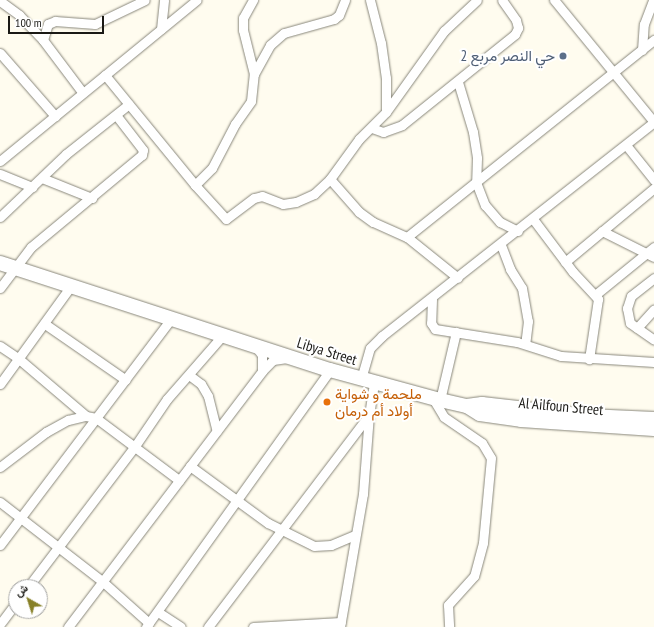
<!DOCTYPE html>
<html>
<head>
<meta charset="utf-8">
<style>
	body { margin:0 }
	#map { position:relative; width:654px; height:627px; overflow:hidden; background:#fffcef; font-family:"PT Sans Narrow",Vazirmatn,sans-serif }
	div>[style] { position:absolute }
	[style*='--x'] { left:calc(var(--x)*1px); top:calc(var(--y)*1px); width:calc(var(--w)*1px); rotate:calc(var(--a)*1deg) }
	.roads { filter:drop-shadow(0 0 1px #89877b) drop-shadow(0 0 1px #89877b) }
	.minor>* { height:9px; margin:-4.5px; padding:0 4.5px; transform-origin:4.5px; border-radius:4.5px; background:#fff }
	.highway>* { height:14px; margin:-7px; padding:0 7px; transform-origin:7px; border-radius:7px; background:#fff }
	.dots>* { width:11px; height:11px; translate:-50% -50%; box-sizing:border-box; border:2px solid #fff; border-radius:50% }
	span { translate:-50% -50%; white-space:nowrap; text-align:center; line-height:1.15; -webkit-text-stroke:4px #fff; paint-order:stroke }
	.service-label { font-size:15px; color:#4e5e75 }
	.right { translate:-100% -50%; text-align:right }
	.street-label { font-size:15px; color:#1a1915 }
	.food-label { font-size:15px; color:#c56008 }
	.left { translate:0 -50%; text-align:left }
	.north { position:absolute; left:8px; top:579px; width:40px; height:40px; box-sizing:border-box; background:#fff; border:1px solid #a3a3a1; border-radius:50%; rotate:321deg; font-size:11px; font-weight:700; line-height:16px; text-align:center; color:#1a1915 }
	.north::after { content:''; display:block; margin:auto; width:14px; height:18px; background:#878027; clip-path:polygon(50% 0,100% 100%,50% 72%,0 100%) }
	.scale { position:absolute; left:8px; top:16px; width:96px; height:18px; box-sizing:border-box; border:2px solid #1a1915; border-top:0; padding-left:5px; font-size:12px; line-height:14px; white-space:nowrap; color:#1a1915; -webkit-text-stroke:3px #fff; paint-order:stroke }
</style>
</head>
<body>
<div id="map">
	<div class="roads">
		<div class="minor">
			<div style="--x:370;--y:0;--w:44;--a:75.7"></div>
			<div style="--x:381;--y:43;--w:35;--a:82"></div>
			<div style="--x:386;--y:78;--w:33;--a:90"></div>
			<div style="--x:0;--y:1;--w:24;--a:36"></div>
			<div style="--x:19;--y:15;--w:35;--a:46"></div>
			<div style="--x:43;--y:40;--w:66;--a:53"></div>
			<div style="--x:161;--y:29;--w:29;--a:-84"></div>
			<div style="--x:43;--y:40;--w:17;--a:-73"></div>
			<div style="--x:48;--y:24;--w:8;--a:-23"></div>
			<div style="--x:55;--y:21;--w:40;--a:4.3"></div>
			<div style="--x:95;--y:24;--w:55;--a:-25.6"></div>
			<div style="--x:642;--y:50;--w:26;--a:-86"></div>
			<div style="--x:644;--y:24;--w:26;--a:-69"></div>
			<div style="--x:0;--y:53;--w:84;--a:48.9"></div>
			<div style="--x:254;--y:74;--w:33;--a:-61"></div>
			<div style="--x:270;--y:45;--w:18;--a:-41"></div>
			<div style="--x:284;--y:33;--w:52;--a:-15.6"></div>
			<div style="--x:334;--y:19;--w:6;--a:-39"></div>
			<div style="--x:339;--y:15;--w:16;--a:-68"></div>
			<div style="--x:105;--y:75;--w:142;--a:50.7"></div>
			<div style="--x:195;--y:185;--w:46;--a:47.6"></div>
			<div style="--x:226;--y:219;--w:35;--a:-37"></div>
			<div style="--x:254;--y:198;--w:8;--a:-14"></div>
			<div style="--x:262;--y:196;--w:22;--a:21"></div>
			<div style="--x:283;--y:204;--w:13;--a:-9"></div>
			<div style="--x:296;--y:202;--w:20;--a:-24"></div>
			<div style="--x:314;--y:194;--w:22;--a:-43"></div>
			<div style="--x:330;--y:179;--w:49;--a:-54.1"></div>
			<div style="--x:359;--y:139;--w:38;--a:-45"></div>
			<div style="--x:386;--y:112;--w:100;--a:-54.4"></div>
			<div style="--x:444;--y:31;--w:45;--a:-43.2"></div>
			<div style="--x:458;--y:82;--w:52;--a:73.3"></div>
			<div style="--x:473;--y:132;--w:26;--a:81"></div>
			<div style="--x:477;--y:158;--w:24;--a:92"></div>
			<div style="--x:476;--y:182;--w:25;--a:69"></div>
			<div style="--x:485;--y:205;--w:23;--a:49"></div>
			<div style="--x:500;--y:222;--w:20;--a:27"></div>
			<div style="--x:372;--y:128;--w:12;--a:20"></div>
			<div style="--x:383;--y:132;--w:20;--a:-20"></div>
			<div style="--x:402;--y:125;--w:145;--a:-38.8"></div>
			<div style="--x:515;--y:34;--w:7;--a:-63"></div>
			<div style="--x:518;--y:28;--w:8;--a:-104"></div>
			<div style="--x:516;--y:20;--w:24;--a:-125"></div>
			<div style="--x:626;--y:145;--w:45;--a:51.3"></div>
			<div style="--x:0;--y:161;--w:254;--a:-39.3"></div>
			<div style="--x:0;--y:174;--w:35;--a:22"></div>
			<div style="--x:42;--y:178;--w:54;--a:21.8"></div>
			<div style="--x:330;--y:179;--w:44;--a:48.7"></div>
			<div style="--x:359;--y:212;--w:17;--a:36"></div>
			<div style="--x:373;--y:222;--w:37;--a:24"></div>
			<div style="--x:407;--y:237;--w:65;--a:38.8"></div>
			<div style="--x:195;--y:185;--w:24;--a:-45"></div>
			<div style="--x:212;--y:168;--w:50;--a:-62.4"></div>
			<div style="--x:235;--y:124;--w:28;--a:-55"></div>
			<div style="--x:251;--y:101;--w:27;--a:-84"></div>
			<div style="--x:254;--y:74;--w:45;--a:-104"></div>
			<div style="--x:243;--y:30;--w:12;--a:-90"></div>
			<div style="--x:243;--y:18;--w:21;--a:-61"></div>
			<div style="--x:0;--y:217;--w:91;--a:-43.7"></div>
			<div style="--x:66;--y:154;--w:80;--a:-38.4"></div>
			<div style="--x:533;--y:219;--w:66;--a:53"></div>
			<div style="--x:573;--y:272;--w:37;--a:47"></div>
			<div style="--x:598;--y:299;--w:61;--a:98.5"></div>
			<div style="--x:602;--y:231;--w:58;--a:26.6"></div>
			<div style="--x:407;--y:237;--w:316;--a:-38.6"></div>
			<div style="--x:501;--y:245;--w:26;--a:69"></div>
			<div style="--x:510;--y:269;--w:22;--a:58"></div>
			<div style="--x:522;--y:288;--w:34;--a:80"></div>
			<div style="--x:528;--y:321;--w:23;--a:97"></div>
			<div style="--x:565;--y:262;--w:116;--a:-39.7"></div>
			<div style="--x:654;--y:278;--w:29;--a:142"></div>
			<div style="--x:631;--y:296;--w:13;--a:108"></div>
			<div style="--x:627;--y:308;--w:15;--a:79"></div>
			<div style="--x:630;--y:323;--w:29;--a:35"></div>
			<div style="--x:0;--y:288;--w:51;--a:-52.9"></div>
			<div style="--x:31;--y:247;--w:144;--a:-39.7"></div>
			<div style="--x:142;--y:155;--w:5;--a:-79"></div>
			<div style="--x:143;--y:150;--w:44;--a:-127.6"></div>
			<div style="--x:595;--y:295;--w:76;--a:-39.1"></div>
			<div style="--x:432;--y:299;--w:24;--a:92"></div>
			<div style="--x:431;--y:323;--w:7;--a:56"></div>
			<div style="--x:435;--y:329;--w:83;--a:9"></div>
			<div style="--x:517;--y:342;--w:46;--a:17.7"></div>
			<div style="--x:561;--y:356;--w:93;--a:3.7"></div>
			<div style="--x:45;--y:324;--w:98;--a:34.7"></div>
			<div style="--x:637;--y:328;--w:25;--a:-48"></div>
			<div style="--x:0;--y:346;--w:23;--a:34"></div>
			<div style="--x:19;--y:359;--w:88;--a:40.4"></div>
			<div style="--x:256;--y:347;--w:10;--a:53"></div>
			<div style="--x:262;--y:355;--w:16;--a:90"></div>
			<div style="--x:189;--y:375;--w:15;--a:37"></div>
			<div style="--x:201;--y:384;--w:14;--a:60"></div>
			<div style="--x:208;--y:396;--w:36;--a:76"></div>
			<div style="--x:361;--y:379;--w:32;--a:-74"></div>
			<div style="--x:370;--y:348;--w:17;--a:-45"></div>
			<div style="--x:382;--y:336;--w:346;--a:-38.2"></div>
			<div style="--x:654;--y:122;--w:158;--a:-129.3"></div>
			<div style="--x:0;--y:384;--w:121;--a:-54.1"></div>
			<div style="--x:432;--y:397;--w:23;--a:59"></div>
			<div style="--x:444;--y:417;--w:46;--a:34.4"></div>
			<div style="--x:482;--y:443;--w:17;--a:59"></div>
			<div style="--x:491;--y:458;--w:85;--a:95.4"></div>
			<div style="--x:483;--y:543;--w:34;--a:105"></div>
			<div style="--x:474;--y:576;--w:39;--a:132"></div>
			<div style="--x:448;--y:605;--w:22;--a:87"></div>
			<div style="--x:440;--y:400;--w:70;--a:-76.8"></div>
			<div style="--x:190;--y:466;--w:97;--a:36.2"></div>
			<div style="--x:268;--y:523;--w:51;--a:26.6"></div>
			<div style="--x:314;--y:546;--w:17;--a:-3"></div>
			<div style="--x:331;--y:545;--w:26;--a:-23"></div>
			<div style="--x:0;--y:467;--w:58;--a:-37.3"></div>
			<div style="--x:46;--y:432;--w:25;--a:-29"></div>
			<div style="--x:68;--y:420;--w:18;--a:-13"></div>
			<div style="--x:86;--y:416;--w:10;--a:11"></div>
			<div style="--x:96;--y:418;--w:104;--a:36.8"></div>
			<div style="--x:0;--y:502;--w:129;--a:37.8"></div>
			<div style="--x:102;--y:581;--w:63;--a:41.8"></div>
			<div style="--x:0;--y:545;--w:283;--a:-52.9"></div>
			<div style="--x:28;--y:587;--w:177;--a:-52.8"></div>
			<div style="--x:135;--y:446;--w:57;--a:-55.8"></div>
			<div style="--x:167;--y:399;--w:84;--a:-48.9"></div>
			<div style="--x:158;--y:612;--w:27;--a:33"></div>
			<div style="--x:0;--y:624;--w:26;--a:-53"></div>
			<div style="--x:68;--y:627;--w:321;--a:-52.8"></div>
			<div style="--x:262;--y:371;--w:16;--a:-45"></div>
			<div style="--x:273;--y:360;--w:14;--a:-8"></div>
			<div style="--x:146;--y:627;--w:316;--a:-54.4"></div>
			<div style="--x:208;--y:627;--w:266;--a:-52.8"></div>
			<div style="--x:253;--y:627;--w:88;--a:-3.3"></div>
			<div style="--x:340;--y:627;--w:135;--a:-80.2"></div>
			<div style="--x:363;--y:494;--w:79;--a:-85.7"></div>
			<div style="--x:369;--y:415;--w:33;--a:-81"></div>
		</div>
		<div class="highway">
			<div style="--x:0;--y:263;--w:347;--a:18"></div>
			<div style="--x:330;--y:370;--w:114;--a:15.3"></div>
			<div style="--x:440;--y:400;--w:28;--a:13"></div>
			<div style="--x:467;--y:406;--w:15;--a:-8"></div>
			<div style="--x:482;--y:404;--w:106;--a:6.5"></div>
			<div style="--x:587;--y:416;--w:67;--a:2.6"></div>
			<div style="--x:467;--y:406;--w:15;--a:32"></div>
			<div style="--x:480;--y:414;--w:41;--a:8.3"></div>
			<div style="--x:521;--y:420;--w:133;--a:3.9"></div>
		</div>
	</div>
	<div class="dots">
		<div style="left:563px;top:56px;background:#5c6f8a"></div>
		<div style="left:327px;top:402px;background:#e8710a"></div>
	</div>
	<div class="service-label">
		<span class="right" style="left:555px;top:56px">حي النصر مربع 2</span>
	</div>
	<div class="street-label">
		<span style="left:327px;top:351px;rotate:17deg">Libya Street</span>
		<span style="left:561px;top:406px;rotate:5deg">Al Ailfoun Street</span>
	</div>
	<div class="food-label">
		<span class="left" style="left:335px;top:402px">ملحمة و شواية<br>أولاد أم درمان</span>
	</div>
	<div class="north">ش</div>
	<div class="scale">100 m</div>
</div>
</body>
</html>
